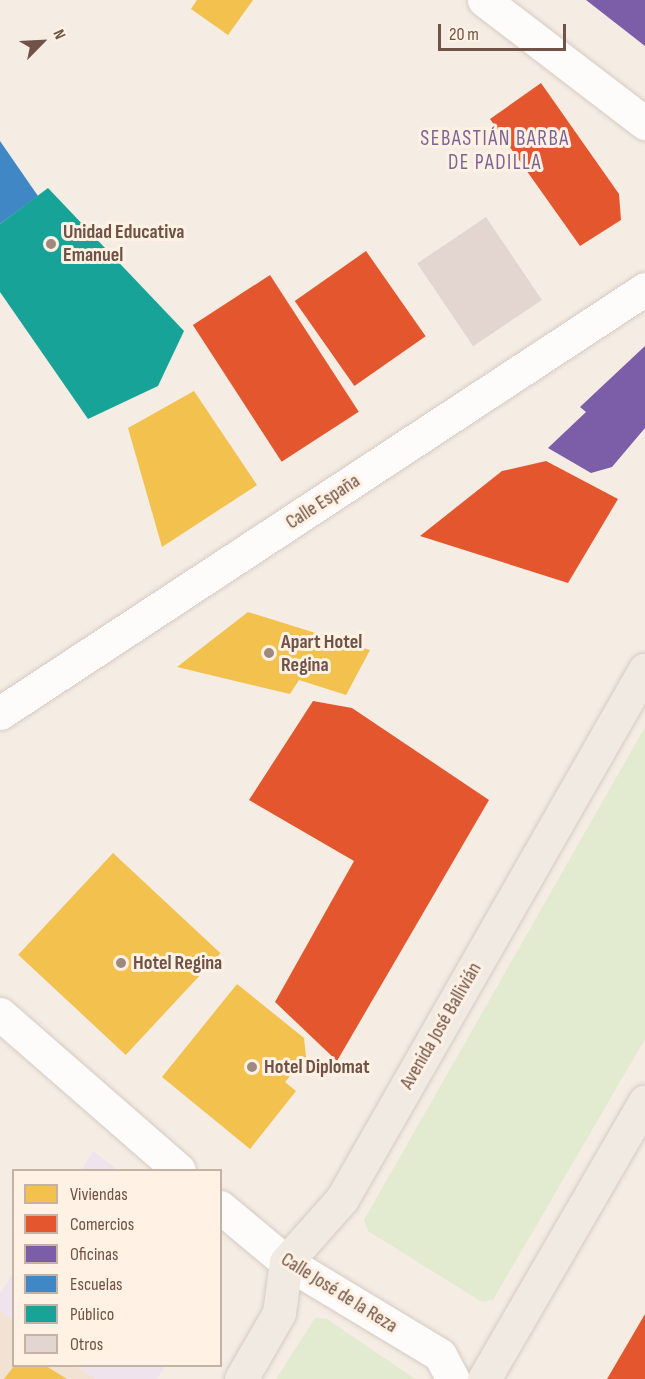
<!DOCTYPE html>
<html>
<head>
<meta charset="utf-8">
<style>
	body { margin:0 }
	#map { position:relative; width:645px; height:1379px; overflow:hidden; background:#f5ede4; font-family:"Sofia Sans Condensed",sans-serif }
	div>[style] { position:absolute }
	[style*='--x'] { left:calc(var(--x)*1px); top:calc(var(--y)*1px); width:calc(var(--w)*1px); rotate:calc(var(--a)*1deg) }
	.residential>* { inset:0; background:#f1e2d4 }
	.education>* { inset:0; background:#efe4ee }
	.green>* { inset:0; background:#e2eacf }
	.homes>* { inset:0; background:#f2c14e; transform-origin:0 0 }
	.shops>* { inset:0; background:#e4572e; transform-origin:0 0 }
	.offices>* { inset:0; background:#7b5ea7 }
	.schools>* { inset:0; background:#3f88c5 }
	.public>* { inset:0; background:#17a398 }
	.building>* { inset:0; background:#e3d6d0; transform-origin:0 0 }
	.roads { filter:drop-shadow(0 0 2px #d6cac3) drop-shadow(0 0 2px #d6cac3) }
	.minor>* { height:33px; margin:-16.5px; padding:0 16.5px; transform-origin:16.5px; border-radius:16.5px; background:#fefcfb }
	.secondary>* { height:33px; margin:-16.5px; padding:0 16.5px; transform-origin:16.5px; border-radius:16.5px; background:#fefcfb }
	.primary>* { height:33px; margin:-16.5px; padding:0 16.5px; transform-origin:16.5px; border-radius:16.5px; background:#f1eae2 }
	.dots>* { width:16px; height:16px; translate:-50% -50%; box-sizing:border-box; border:3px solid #fff1e4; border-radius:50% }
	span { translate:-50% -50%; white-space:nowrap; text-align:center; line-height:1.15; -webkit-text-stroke:6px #fff1e4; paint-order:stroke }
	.poi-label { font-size:20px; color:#705247; font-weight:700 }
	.left { translate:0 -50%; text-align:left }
	.street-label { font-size:20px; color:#705247 }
	.neighbourhood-label { font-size:21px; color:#7e6394; letter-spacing:1.5px }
	.legend { position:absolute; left:12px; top:1169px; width:210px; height:198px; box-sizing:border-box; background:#fff1e4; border:2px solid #c6b1a5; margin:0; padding:8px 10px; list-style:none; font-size:18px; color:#705247 }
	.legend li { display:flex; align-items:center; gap:12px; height:30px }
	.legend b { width:30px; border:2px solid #c6b1a5 }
	.north { position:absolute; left:12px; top:12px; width:60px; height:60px; -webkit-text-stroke:4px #fff1e4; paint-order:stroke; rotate:66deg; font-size:16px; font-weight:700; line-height:24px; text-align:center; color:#705247 }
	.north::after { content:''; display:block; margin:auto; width:21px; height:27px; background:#705247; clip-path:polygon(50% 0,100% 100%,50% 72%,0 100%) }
	.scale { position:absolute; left:438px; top:24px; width:128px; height:27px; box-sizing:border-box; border:3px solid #705247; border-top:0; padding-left:8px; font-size:18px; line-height:21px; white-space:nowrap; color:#705247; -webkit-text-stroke:4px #fff1e4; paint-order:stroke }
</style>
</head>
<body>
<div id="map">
	<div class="residential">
		<div style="clip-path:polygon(0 1310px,13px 1320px,14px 1366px,77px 1366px,96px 1379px,0 1379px)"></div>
	</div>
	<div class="education">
		<div style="clip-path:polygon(93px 1151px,118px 1170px,81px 1170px)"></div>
		<div style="clip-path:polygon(13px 1273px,13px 1320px,0 1310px,0 1294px)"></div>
		<div style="clip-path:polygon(77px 1366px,165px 1366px,157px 1379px,96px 1379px)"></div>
	</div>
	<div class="green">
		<div style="clip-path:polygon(645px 727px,645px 1039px,493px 1300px,482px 1302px,368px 1231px,364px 1220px)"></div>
		<div style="clip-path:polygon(315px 1318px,327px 1319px,415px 1379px,276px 1379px)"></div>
	</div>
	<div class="homes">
		<div style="clip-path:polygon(197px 0,253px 0,228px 35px,191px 9px)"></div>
		<div style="clip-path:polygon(194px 391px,257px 485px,162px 547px,128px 428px)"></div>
		<div style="clip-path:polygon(248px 612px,370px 650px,346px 695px,299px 680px,290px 694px,177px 667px)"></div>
		<div style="left:113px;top:853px;width:147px;height:139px;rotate:43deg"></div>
		<div style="clip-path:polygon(237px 984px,304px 1038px,306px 1057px,285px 1082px,296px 1091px,250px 1149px,162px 1077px)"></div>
		<div style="clip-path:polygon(14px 1366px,46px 1366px,67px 1379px,4px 1379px)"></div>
	</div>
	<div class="shops">
		<div style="clip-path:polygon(541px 83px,619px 194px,621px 220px,580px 246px,490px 119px)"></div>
		<div style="left:366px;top:251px;width:104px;height:87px;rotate:55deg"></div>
		<div style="left:270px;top:275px;width:163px;height:92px;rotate:57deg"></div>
		<div style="clip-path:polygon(546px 461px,618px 499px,568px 583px,420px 536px,502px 471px)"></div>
		<div style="clip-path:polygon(313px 701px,352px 708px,489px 800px,337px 1061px,275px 1002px,354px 861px,249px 800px)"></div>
		<div style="clip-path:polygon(645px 1314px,645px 1379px,607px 1379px)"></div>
	</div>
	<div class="offices">
		<div style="clip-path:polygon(586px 0,645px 0,645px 46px)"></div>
		<div style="clip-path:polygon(645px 346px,645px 428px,612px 467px,591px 473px,548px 448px,586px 412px,580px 407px)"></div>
	</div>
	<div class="schools">
		<div style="clip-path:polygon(0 141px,38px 196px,0 224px)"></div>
	</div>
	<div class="public">
		<div style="clip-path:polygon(48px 188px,184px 331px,158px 386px,88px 419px,0 292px,0 224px)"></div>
	</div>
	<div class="building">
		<div style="left:486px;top:217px;width:100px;height:83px;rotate:56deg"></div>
	</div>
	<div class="roads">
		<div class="minor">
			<div style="--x:484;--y:0;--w:203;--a:37.4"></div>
			<div style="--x:0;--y:713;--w:772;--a:-33.32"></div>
		</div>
		<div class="secondary">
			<div style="--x:0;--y:1014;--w:237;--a:41.1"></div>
			<div style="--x:220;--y:1207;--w:86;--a:39.8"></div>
			<div style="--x:286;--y:1262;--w:180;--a:31.1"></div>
			<div style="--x:440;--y:1355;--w:27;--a:62"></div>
		</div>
		<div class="primary">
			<div style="--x:241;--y:1379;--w:76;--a:-60.1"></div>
			<div style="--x:279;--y:1313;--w:51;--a:-82.2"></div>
			<div style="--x:286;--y:1262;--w:84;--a:-48.4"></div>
			<div style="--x:342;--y:1199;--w:610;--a:-60.24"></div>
			<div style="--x:484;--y:1379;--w:321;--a:-59.9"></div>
		</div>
	</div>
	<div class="dots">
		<div style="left:51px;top:244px;background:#9f887e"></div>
		<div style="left:269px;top:653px;background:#9f887e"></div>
		<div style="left:121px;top:963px;background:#9f887e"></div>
		<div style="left:252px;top:1067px;background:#9f887e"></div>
	</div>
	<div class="poi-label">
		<span class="left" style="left:63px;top:244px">Unidad Educativa<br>Emanuel</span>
		<span class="left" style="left:281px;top:654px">Apart Hotel<br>Regina</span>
		<span class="left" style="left:133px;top:963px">Hotel Regina</span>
		<span class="left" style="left:264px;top:1067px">Hotel Diplomat</span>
	</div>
	<div class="street-label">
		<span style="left:323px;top:502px;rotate:-33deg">Calle España</span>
		<span style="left:441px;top:1026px;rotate:-60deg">Avenida José Ballivián</span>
		<span style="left:339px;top:1293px;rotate:32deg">Calle José de la Reza</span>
	</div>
	<div class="neighbourhood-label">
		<span style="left:495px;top:151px">SEBASTIÁN BARBA<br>DE PADILLA</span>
	</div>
	<ul class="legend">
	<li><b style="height:16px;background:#f2c14e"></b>Viviendas</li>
	<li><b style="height:16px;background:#e4572e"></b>Comercios</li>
	<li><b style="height:16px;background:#7b5ea7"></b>Oficinas</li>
	<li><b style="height:16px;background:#3f88c5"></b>Escuelas</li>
	<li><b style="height:16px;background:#17a398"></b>Público</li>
	<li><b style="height:16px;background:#e3d6d0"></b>Otros</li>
	</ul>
	<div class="north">N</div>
	<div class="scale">20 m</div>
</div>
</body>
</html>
